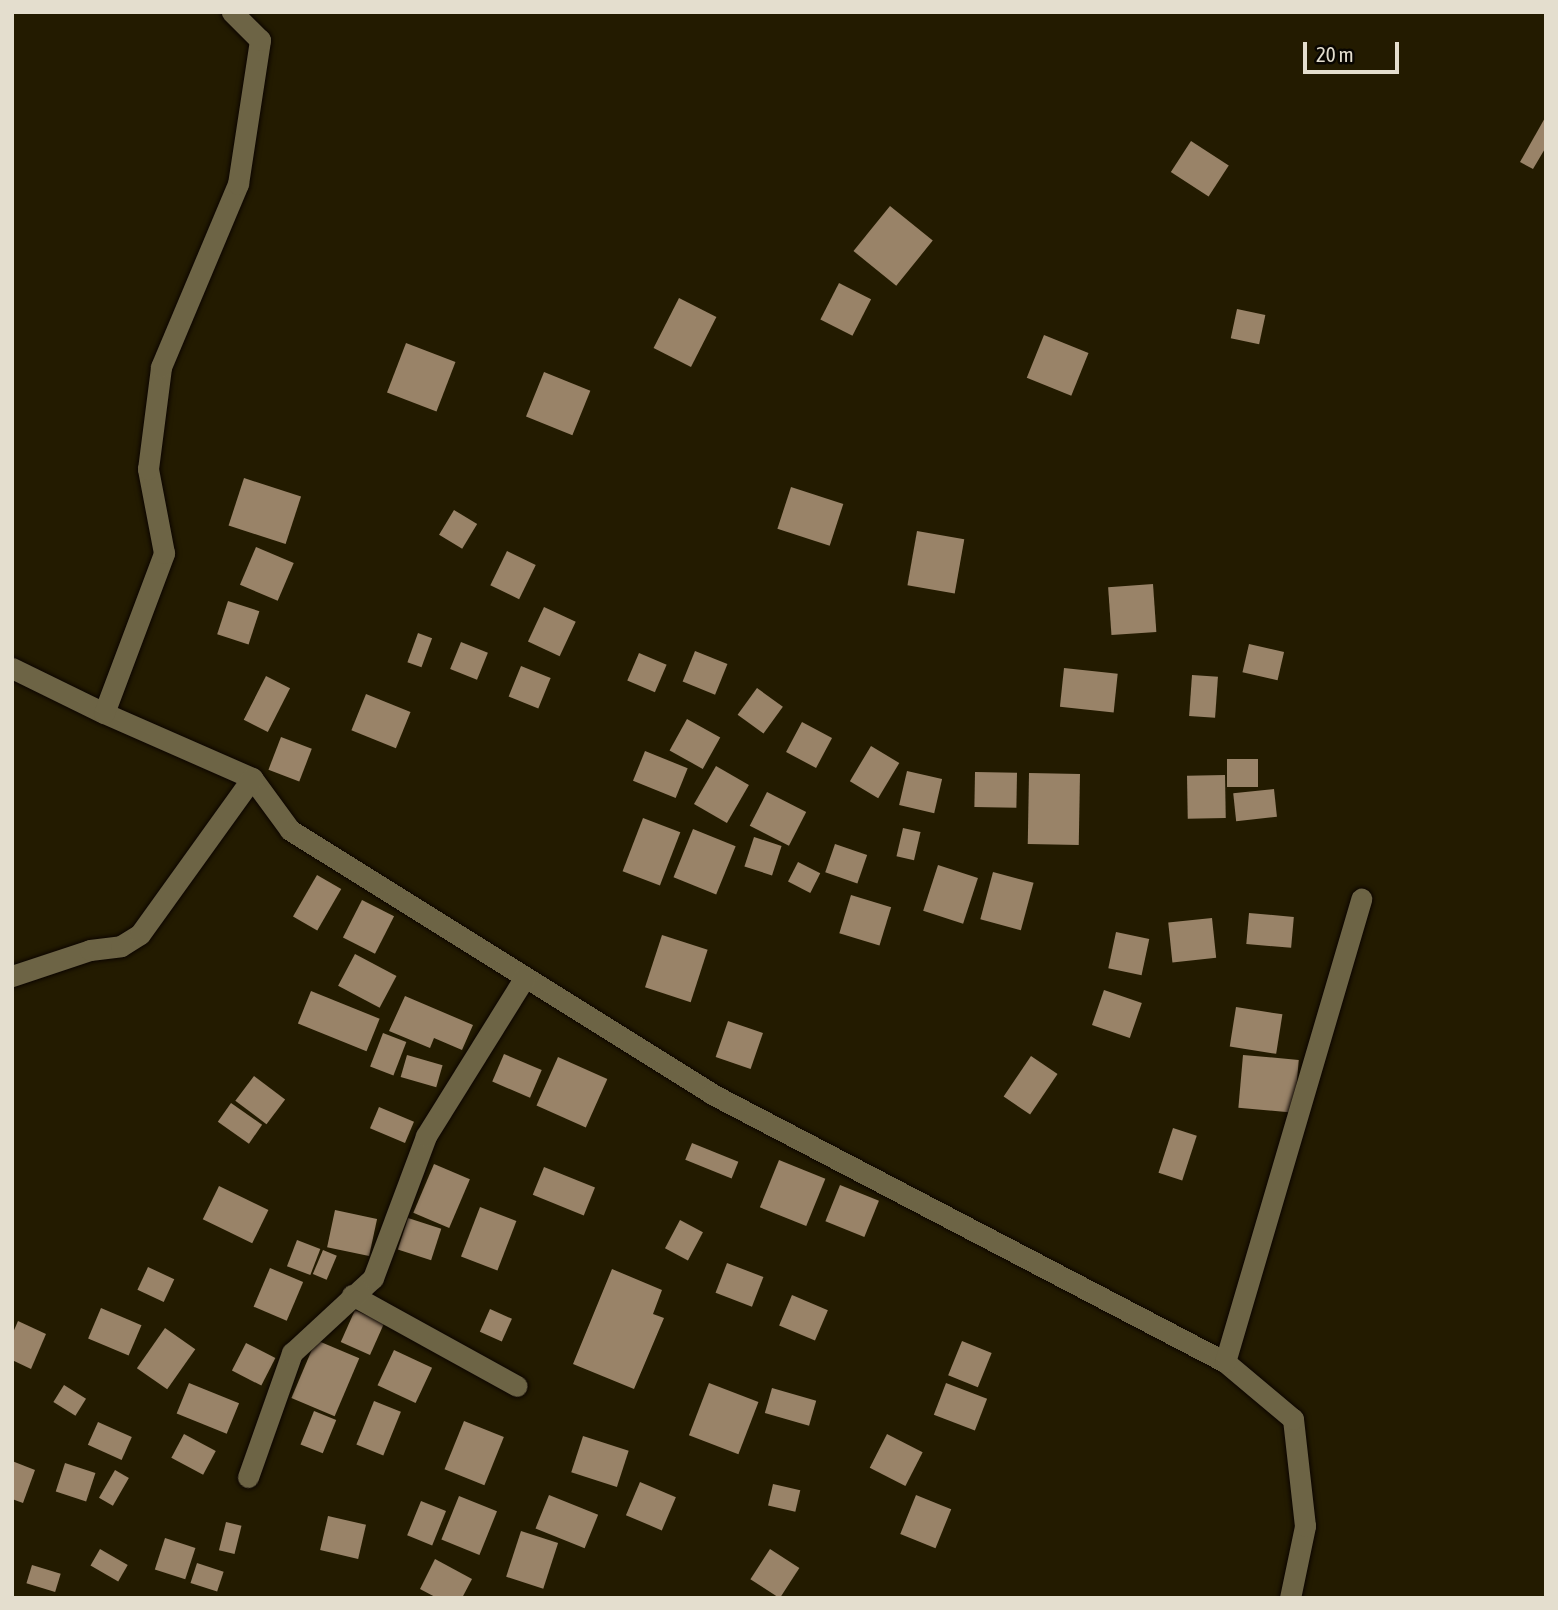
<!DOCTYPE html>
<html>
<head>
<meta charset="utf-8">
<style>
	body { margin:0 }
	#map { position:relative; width:1558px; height:1610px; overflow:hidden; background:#231b00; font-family:"Asap Condensed",sans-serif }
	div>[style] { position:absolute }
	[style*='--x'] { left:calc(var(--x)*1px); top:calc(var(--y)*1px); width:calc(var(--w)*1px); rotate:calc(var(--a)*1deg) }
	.building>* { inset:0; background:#998368; transform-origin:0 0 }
	.roads { filter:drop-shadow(0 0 2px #0c0500) drop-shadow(0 0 2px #0c0500) }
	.minor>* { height:21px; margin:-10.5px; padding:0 10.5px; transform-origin:10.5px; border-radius:10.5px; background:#6d6445 }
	span { translate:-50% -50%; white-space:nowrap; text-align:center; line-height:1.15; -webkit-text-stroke:7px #090600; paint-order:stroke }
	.frame { position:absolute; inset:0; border:14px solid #e4dece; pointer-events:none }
	.scale { position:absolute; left:1303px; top:42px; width:96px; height:32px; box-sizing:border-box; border:4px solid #e4dece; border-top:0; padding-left:9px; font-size:21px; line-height:24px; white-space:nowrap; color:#e4dece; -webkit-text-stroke:5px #090600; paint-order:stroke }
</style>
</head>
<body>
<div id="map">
	<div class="building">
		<div style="clip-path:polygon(1546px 116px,1546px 147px,1533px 169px,1520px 162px)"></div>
		<div style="left:1191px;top:141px;width:45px;height:37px;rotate:33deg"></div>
		<div style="left:890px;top:206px;width:55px;height:58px;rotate:39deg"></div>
		<div style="left:839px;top:283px;width:36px;height:41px;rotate:27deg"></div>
		<div style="left:679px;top:298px;width:42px;height:56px;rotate:27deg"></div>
		<div style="left:1237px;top:309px;width:29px;height:30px;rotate:12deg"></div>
		<div style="left:1044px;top:335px;width:48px;height:46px;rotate:22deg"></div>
		<div style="left:406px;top:343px;width:53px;height:53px;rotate:21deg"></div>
		<div style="left:544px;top:372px;width:50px;height:48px;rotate:22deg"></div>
		<div style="left:244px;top:478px;width:60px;height:50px;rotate:18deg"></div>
		<div style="left:791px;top:487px;width:55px;height:44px;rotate:18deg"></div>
		<div style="left:454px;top:510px;width:27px;height:29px;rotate:31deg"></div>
		<div style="left:917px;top:531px;width:48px;height:55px;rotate:10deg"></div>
		<div style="left:256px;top:547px;width:41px;height:41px;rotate:23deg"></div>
		<div style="left:507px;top:551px;width:32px;height:38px;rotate:26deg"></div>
		<div style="left:1153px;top:584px;width:48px;height:45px;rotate:86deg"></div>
		<div style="left:228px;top:601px;width:33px;height:35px;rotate:18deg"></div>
		<div style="left:544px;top:607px;width:35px;height:38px;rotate:25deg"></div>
		<div style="left:418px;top:633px;width:15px;height:31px;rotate:20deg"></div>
		<div style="left:461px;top:642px;width:29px;height:29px;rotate:22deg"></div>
		<div style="left:1249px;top:644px;width:36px;height:29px;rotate:13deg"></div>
		<div style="left:695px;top:651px;width:35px;height:33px;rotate:22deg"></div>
		<div style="left:639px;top:653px;width:30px;height:30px;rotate:23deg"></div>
		<div style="left:521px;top:666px;width:32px;height:33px;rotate:22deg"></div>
		<div style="left:1064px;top:668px;width:54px;height:39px;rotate:6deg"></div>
		<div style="left:1192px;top:675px;width:26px;height:41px;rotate:4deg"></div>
		<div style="left:266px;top:676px;width:27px;height:49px;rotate:27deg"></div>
		<div style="left:757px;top:688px;width:32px;height:33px;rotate:36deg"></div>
		<div style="left:366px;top:694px;width:48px;height:39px;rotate:22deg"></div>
		<div style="left:687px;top:719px;width:38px;height:36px;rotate:29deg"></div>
		<div style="left:802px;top:722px;width:34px;height:34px;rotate:28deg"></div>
		<div style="left:281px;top:737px;width:33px;height:35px;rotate:21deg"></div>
		<div style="left:871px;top:746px;width:33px;height:41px;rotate:31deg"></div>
		<div style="left:645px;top:751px;width:46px;height:32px;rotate:22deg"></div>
		<div style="left:1227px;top:759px;width:31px;height:28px"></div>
		<div style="left:716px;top:766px;width:38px;height:44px;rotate:30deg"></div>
		<div style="left:907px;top:771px;width:36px;height:35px;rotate:13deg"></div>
		<div style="left:975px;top:772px;width:42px;height:35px;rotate:1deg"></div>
		<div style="left:1029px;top:773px;width:51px;height:71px;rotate:1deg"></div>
		<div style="left:1225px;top:775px;width:43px;height:38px;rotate:89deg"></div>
		<div style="left:1274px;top:789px;width:28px;height:41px;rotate:84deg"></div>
		<div style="left:767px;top:792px;width:44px;height:38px;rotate:27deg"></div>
		<div style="left:643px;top:818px;width:40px;height:57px;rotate:21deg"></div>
		<div style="left:903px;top:828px;width:18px;height:29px;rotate:13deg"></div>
		<div style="left:693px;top:829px;width:46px;height:52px;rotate:22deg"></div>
		<div style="left:754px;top:837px;width:29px;height:31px;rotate:18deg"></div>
		<div style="left:835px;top:844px;width:34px;height:30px;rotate:19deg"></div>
		<div style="left:798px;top:862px;width:25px;height:22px;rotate:27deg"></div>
		<div style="left:938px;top:865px;width:42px;height:48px;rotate:18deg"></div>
		<div style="left:993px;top:872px;width:42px;height:49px;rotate:15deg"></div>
		<div style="left:317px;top:875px;width:28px;height:48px;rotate:30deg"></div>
		<div style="left:851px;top:895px;width:42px;height:40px;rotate:17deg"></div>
		<div style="left:362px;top:900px;width:36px;height:42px;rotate:27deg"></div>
		<div style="left:1249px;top:913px;width:45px;height:31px;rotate:5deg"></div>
		<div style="left:1212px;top:918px;width:40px;height:44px;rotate:84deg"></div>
		<div style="left:1116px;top:932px;width:34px;height:37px;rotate:12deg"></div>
		<div style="left:662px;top:935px;width:48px;height:55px;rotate:18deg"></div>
		<div style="left:355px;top:954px;width:47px;height:36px;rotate:28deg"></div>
		<div style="left:1104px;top:990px;width:40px;height:37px;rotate:19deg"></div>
		<div style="left:311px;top:991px;width:74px;height:35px;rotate:22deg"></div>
		<div style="clip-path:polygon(405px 996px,473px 1025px,462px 1050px,434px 1038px,430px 1048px,389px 1031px)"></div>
		<div style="left:1236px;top:1007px;width:47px;height:40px;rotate:9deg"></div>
		<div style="left:728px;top:1021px;width:37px;height:38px;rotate:19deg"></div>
		<div style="left:383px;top:1033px;width:25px;height:36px;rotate:21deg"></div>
		<div style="left:504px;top:1054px;width:41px;height:30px;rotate:23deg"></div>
		<div style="left:407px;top:1055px;width:37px;height:23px;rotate:16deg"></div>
		<div style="left:1243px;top:1055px;width:56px;height:53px;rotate:5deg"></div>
		<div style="left:1031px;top:1056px;width:32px;height:49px;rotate:34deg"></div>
		<div style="left:558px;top:1057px;width:54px;height:53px;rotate:24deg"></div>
		<div style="left:254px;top:1076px;width:39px;height:31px;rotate:37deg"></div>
		<div style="left:231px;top:1103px;width:38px;height:23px;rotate:35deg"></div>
		<div style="left:379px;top:1107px;width:38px;height:23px;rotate:23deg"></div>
		<div style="left:1173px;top:1128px;width:25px;height:47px;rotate:18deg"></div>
		<div style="left:692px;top:1143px;width:50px;height:18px;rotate:22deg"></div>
		<div style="left:779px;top:1160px;width:50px;height:51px;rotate:22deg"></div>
		<div style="left:434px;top:1164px;width:39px;height:53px;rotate:23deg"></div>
		<div style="left:544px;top:1167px;width:55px;height:30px;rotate:22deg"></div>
		<div style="left:840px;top:1185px;width:42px;height:39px;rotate:22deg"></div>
		<div style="left:219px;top:1186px;width:55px;height:37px;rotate:26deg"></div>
		<div style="left:480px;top:1207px;width:39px;height:53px;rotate:21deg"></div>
		<div style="left:335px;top:1210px;width:43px;height:38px;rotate:12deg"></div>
		<div style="left:408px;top:1218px;width:35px;height:33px;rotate:18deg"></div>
		<div style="left:680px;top:1220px;width:26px;height:32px;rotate:28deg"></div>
		<div style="left:297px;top:1240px;width:25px;height:28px;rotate:21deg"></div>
		<div style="left:323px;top:1250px;width:15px;height:26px;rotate:23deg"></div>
		<div style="left:727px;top:1263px;width:39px;height:32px;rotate:21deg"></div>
		<div style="left:148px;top:1267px;width:29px;height:25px;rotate:25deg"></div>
		<div style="left:270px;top:1268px;width:36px;height:42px;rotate:23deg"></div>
		<div style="clip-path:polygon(612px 1269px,662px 1290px,653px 1314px,664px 1318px,634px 1389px,573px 1364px)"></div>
		<div style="left:792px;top:1295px;width:39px;height:33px;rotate:23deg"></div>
		<div style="left:101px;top:1308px;width:44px;height:33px;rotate:23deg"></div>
		<div style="left:490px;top:1309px;width:24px;height:25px;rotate:24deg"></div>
		<div style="left:355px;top:1310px;width:32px;height:35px;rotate:24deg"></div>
		<div style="clip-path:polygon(18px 1321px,46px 1334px,31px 1369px,12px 1360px,12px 1335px)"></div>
		<div style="left:165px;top:1328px;width:37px;height:49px;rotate:35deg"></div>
		<div style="left:316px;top:1340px;width:47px;height:63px;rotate:23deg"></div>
		<div style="left:962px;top:1341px;width:32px;height:37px;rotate:22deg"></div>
		<div style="left:246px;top:1343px;width:33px;height:31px;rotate:27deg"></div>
		<div style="left:394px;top:1350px;width:42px;height:39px;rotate:25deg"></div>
		<div style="left:189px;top:1383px;width:54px;height:33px;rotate:22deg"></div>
		<div style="left:709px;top:1383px;width:53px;height:56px;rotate:21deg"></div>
		<div style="left:946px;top:1383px;width:44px;height:34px;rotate:21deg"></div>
		<div style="left:64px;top:1385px;width:26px;height:20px;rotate:32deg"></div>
		<div style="left:772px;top:1388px;width:46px;height:26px;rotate:16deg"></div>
		<div style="left:374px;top:1401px;width:29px;height:47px;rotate:22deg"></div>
		<div style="left:314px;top:1411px;width:24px;height:36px;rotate:22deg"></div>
		<div style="left:464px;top:1421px;width:43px;height:52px;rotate:22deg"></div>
		<div style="left:98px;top:1422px;width:37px;height:25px;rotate:24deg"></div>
		<div style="left:184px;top:1434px;width:36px;height:27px;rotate:28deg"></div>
		<div style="left:887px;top:1434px;width:40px;height:38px;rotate:27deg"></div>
		<div style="left:583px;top:1436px;width:48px;height:38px;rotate:18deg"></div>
		<div style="clip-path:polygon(12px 1461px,35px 1470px,23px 1503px,12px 1499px)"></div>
		<div style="left:65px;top:1463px;width:32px;height:30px;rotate:18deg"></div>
		<div style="left:115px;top:1470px;width:16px;height:32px;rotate:30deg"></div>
		<div style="left:640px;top:1482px;width:39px;height:36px;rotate:23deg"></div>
		<div style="left:773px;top:1484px;width:28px;height:22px;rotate:13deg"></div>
		<div style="left:549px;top:1495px;width:53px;height:36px;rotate:22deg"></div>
		<div style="left:916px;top:1495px;width:38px;height:42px;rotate:22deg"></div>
		<div style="left:459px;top:1496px;width:41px;height:47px;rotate:22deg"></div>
		<div style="left:421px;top:1501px;width:27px;height:37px;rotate:22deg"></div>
		<div style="left:328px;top:1516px;width:39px;height:35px;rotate:13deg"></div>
		<div style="left:226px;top:1522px;width:16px;height:29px;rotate:14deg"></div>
		<div style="left:521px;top:1531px;width:39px;height:48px;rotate:18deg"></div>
		<div style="left:165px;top:1538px;width:32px;height:33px;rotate:18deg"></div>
		<div style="left:100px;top:1549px;width:32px;height:19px;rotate:30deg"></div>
		<div style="left:770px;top:1549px;width:35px;height:36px;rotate:33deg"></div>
		<div style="clip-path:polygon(435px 1559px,472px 1579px,462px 1598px,437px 1598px,420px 1589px)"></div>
		<div style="left:197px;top:1563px;width:28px;height:21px;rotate:18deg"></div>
		<div style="left:32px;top:1565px;width:30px;height:19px;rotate:17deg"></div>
	</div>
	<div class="roads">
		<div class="minor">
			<div style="--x:12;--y:668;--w:102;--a:26.1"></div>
			<div style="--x:104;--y:713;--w:162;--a:23.7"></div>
			<div style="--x:252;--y:778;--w:64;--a:53.8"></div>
			<div style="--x:290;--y:830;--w:498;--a:32"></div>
			<div style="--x:712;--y:1094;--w:579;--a:27.58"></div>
			<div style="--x:104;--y:713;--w:171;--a:-69.4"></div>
			<div style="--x:164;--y:553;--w:86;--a:-100.8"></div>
			<div style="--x:148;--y:469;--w:103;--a:-82.7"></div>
			<div style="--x:161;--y:367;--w:199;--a:-67.2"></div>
			<div style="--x:238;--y:184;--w:146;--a:-81.3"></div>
			<div style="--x:260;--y:40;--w:40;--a:-135"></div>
			<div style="--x:12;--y:976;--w:82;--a:-18.4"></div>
			<div style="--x:90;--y:950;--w:31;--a:-7"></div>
			<div style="--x:121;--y:946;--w:22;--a:-32"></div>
			<div style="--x:140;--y:934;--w:192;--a:-54.3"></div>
			<div style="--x:352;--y:1295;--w:188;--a:28.9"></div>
			<div style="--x:248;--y:1477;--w:132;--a:-70.5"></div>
			<div style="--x:292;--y:1353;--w:110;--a:-42.8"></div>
			<div style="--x:373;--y:1278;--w:152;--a:-69.5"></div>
			<div style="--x:426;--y:1136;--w:187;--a:-58.1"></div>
			<div style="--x:1290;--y:1598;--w:74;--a:-78.2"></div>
			<div style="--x:1305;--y:1526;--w:108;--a:-96.4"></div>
			<div style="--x:1293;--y:1419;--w:89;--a:-140"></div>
			<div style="--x:1225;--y:1362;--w:483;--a:-73.6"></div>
		</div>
	</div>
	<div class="frame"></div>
	<div class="scale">20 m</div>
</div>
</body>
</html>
